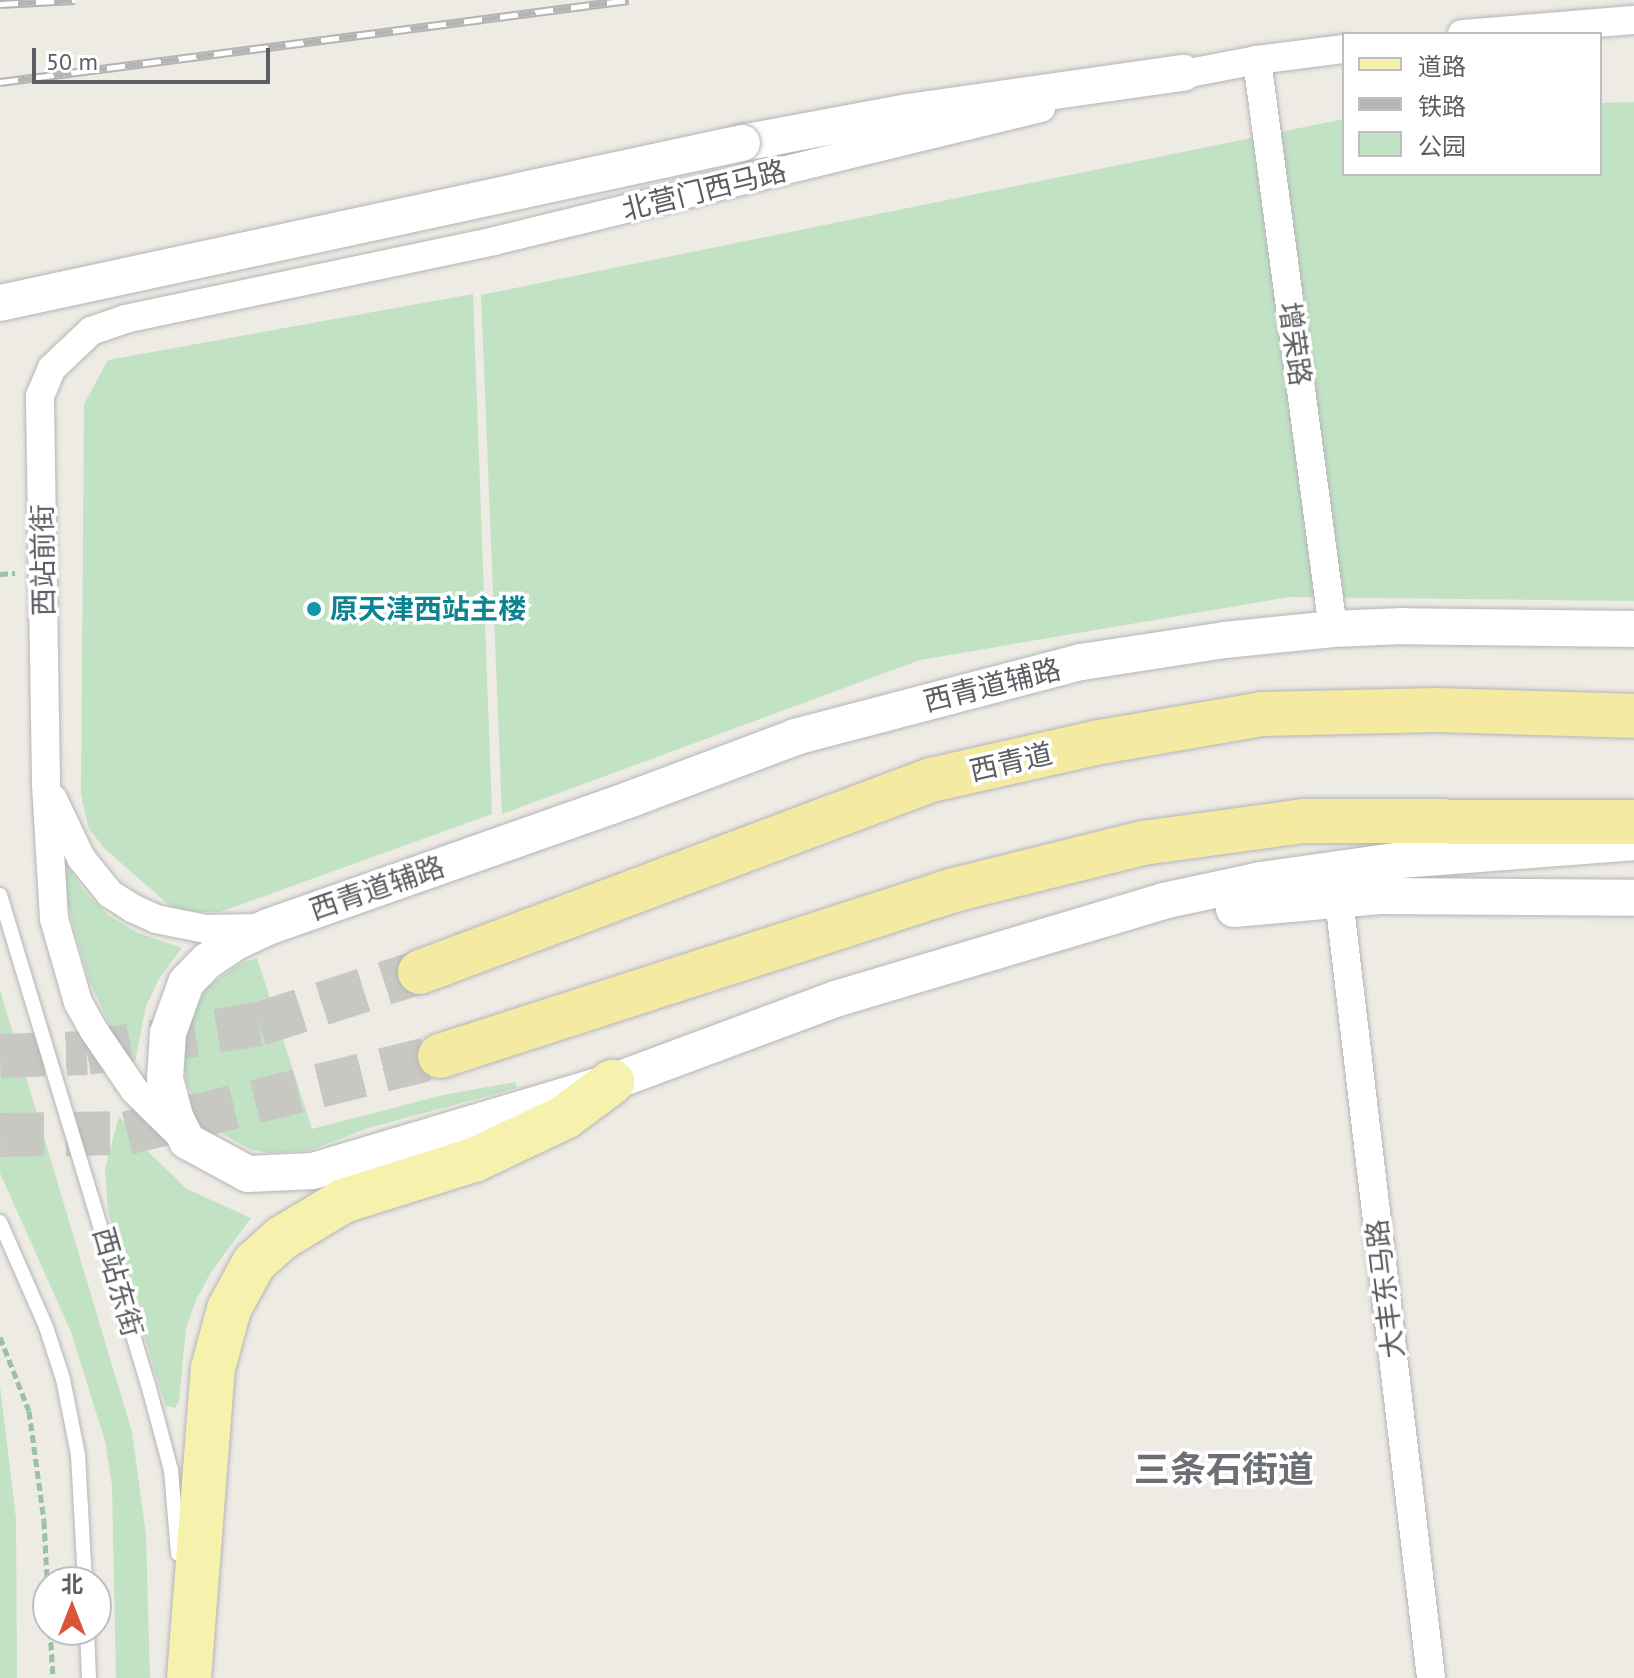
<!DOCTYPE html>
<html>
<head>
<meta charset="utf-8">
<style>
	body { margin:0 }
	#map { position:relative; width:1634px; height:1678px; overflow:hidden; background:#edebe3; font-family:"PT Sans","Noto Sans SC",sans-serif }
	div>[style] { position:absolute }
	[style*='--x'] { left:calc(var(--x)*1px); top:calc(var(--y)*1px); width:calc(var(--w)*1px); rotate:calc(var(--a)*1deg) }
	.green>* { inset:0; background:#c2e2c4 }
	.trunk-tunnel>* { height:44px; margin-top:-22px; transform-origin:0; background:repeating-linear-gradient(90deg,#c8c8c3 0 44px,transparent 0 66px) }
	.path>* { height:5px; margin-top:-2.5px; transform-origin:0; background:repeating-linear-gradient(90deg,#9ac0a8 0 8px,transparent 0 12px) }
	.roads { filter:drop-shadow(0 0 2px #b4b5b9) drop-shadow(0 0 2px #b4b5b9) }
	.service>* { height:14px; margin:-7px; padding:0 7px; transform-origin:7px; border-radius:7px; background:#fff }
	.minor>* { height:28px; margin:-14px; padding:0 14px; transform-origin:14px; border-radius:14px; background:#fff }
	.tertiary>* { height:36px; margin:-18px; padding:0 18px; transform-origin:18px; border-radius:18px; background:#fff }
	.primary>* { height:44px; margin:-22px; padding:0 22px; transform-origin:22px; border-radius:22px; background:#f7f1ae }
	.trunk>* { height:44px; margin:-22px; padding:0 22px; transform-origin:22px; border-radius:22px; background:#f5eaa1 }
	.rail>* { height:9px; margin-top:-4.5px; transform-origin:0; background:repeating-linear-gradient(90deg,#fff 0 18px,#b3b4b4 0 36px); box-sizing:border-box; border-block:2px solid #b3b4b4 }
	.bridges { filter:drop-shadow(0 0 2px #b4b5b9) drop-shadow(0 0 2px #b4b5b9) }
	.tertiary-bridge>* { height:36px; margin:-18px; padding:0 18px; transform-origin:18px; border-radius:18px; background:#fff }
	.dots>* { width:22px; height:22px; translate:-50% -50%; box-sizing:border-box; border:4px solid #fff; border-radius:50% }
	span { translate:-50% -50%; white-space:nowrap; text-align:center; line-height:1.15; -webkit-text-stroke:7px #fff; paint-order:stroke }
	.street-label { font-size:28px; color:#5b5e62 }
	.culture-label { font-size:28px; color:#0d838f; font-weight:700 }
	.left { translate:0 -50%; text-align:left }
	.district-label { font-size:36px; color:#6c7074; font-weight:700 }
	.legend { position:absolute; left:1342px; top:32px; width:260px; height:144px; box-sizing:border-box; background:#fff; border:2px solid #bdbfc0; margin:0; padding:10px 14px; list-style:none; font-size:24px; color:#5b5e62 }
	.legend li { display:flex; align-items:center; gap:16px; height:40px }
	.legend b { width:40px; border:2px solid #bdbfc0 }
	.north { position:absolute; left:32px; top:1566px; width:80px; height:80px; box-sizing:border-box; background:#fff; border:2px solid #bdbfc0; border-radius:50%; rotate:0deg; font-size:22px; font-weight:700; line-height:32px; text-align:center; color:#5b5e62 }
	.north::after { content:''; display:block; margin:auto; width:28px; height:36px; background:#d9563d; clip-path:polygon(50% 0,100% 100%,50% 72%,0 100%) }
	.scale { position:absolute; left:32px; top:48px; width:238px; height:36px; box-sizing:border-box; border:4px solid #5b5e62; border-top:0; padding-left:10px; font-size:24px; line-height:28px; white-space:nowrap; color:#5b5e62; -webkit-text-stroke:6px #fff; paint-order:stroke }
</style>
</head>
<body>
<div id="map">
	<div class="green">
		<div style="clip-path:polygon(1634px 102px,1634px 601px,1289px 597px,920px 660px,502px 814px,481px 295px,1344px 119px,1344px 174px,1600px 174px,1600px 103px)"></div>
		<div style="clip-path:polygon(473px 294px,492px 814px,220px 912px,192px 912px,170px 906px,104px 848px,89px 829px,81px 795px,84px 404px,108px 360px)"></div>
		<div style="clip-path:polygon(63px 858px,83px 890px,108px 915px,136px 932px,182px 948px,160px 977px,146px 1006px,135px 1062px,131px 1062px,116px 1039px,89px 980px,64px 891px)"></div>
		<div style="clip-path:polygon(257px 958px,312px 1129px,443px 1095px,515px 1082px,517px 1088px,368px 1128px,311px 1150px,271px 1153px,252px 1150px,219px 1132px,203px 1116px,187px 1085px,184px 1063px,186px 1027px,207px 987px,239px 964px)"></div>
		<div style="clip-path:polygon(0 990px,132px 1432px,146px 1535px,150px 1678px,116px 1678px,112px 1485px,105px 1441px,71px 1332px,0 1173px)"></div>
		<div style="clip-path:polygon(119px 1116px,141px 1145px,187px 1189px,251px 1218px,211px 1272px,196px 1300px,186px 1328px,179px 1401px,175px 1408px,166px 1406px,158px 1382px,108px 1211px,105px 1169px)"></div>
		<div style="clip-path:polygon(0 1386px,16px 1519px,17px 1678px,0 1678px)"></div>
	</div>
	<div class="trunk-tunnel">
		<div style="--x:0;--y:1056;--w:87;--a:-2"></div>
		<div style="--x:87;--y:1053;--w:174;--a:-9.6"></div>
		<div style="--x:259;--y:1024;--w:169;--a:-17.9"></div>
		<div style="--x:0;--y:1135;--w:127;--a:-0.9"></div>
		<div style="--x:127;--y:1133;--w:322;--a:-13.8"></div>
	</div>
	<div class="path">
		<div style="--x:0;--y:574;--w:15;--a:-4"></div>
		<div style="--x:0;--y:1337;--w:79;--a:68.6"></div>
		<div style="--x:29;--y:1411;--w:111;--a:82.2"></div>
		<div style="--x:44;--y:1521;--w:77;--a:87"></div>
		<div style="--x:50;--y:1630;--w:48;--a:86.4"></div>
	</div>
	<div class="roads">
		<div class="service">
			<div style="--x:0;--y:895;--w:515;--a:73.18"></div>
			<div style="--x:149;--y:1388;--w:85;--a:75"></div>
			<div style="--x:171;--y:1470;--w:84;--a:85.2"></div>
			<div style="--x:0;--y:1222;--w:115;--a:66.3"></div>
			<div style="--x:46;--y:1327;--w:55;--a:71.9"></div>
			<div style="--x:63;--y:1379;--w:77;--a:78.8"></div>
			<div style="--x:78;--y:1455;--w:127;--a:86.8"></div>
			<div style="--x:87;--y:1630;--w:48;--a:87.6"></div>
		</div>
		<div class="minor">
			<div style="--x:1462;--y:34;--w:173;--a:-4.7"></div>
			<div style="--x:1257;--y:60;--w:574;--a:82.39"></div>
			<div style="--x:1163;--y:78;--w:96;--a:-10.8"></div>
			<div style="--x:1257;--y:60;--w:88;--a:-7.2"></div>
			<div style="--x:53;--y:799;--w:65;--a:64.6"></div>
			<div style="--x:81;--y:858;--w:46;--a:51.1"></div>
			<div style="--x:110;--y:894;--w:28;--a:32"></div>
			<div style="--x:134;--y:909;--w:24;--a:24"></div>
			<div style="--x:156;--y:919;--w:51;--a:11.3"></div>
			<div style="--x:206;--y:929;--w:51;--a:-1.1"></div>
			<div style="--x:1339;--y:899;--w:784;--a:83.26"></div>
			<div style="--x:182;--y:1137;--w:66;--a:-135.6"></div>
			<div style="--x:135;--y:1091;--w:73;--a:-124.3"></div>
			<div style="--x:94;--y:1031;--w:33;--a:-119"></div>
			<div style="--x:78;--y:1002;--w:86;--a:-106.1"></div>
			<div style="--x:54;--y:919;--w:136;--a:-93.4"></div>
			<div style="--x:46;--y:783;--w:387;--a:-90.9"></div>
			<div style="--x:40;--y:396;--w:30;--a:-67"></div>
			<div style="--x:52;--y:368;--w:54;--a:-43.5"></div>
			<div style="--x:91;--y:331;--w:36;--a:-19"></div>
			<div style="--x:125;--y:319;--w:377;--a:-11.9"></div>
			<div style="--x:494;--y:241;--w:563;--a:-13.67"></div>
		</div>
		<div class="tertiary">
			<div style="--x:742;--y:143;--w:169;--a:-10.6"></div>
			<div style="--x:908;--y:112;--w:278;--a:-8.1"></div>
			<div style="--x:1634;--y:629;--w:231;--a:-179.3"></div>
			<div style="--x:1403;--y:626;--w:70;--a:177.5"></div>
			<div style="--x:1333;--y:629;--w:109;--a:174.2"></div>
			<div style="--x:1225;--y:640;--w:146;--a:171.3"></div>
			<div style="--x:1081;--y:662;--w:295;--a:165.3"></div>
			<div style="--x:796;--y:737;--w:173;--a:159.4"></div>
			<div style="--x:634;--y:798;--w:388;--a:160.6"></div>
			<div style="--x:268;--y:927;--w:38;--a:155"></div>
			<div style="--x:234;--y:943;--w:32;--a:146"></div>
			<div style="--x:207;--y:961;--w:30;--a:134"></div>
			<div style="--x:186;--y:983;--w:53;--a:109.8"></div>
			<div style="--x:168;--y:1033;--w:46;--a:93.7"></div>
			<div style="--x:165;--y:1079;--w:39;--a:75"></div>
			<div style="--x:175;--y:1117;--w:27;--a:63"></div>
			<div style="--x:187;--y:1141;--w:69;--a:28.4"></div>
			<div style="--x:248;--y:1174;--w:65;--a:-2.6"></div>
			<div style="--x:313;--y:1171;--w:312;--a:-16.6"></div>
			<div style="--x:612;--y:1082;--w:238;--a:-20.4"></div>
			<div style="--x:835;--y:999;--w:342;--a:-16.6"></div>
			<div style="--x:1163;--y:901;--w:100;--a:-12.1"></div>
			<div style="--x:1261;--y:880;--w:142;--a:-8.1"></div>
			<div style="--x:1402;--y:860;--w:233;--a:-4.4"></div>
			<div style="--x:1234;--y:909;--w:146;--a:-5.1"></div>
			<div style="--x:1379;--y:896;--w:255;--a:0.4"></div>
		</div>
		<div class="primary">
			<div style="--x:189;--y:1678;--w:311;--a:-85.6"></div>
			<div style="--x:213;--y:1368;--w:61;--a:-74.8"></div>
			<div style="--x:229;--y:1309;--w:52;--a:-61.5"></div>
			<div style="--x:254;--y:1263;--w:38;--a:-42"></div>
			<div style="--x:282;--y:1238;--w:71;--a:-31.2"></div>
			<div style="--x:343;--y:1201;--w:137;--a:-17.4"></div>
			<div style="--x:474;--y:1160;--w:101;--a:-25.3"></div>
			<div style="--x:565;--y:1117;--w:59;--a:-36.7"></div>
		</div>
		<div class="trunk">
			<div style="--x:420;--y:972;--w:546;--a:-20.59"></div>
			<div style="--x:931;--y:780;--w:173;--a:-12.7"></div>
			<div style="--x:1100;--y:742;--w:164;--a:-9.8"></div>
			<div style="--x:1262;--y:714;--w:171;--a:-1.3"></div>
			<div style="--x:1433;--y:710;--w:201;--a:1.7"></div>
			<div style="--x:440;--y:1056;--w:540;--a:-17.9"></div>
			<div style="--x:954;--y:890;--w:195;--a:-14"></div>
			<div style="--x:1143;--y:843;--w:162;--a:-7.8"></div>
			<div style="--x:1304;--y:821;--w:330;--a:0.2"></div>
		</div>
	</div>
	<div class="rail">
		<div style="--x:0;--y:4;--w:75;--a:-3.1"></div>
		<div style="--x:0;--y:82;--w:634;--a:-7.43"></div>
	</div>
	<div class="bridges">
		<div class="tertiary-bridge">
			<div style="--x:0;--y:303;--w:759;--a:-12.17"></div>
		</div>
	</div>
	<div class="dots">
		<div style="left:314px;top:609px;background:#0f9aa8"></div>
	</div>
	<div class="street-label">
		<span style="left:704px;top:190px;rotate:-14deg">北营门西马路</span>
		<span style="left:1295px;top:344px;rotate:82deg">增荣路</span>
		<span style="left:43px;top:560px;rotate:-91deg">西站前街</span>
		<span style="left:992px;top:685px;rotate:-14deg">西青道辅路</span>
		<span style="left:1011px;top:762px;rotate:-13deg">西青道</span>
		<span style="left:377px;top:888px;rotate:-19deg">西青道辅路</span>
		<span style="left:118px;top:1282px;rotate:74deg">西站东街</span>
		<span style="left:1385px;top:1289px;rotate:-97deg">大丰东马路</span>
	</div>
	<div class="culture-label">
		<span class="left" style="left:330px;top:609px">原天津西站主楼</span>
	</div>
	<div class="district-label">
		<span style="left:1224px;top:1469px">三条石街道</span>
	</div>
	<ul class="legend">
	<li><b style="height:10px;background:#f7f1ae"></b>道路</li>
	<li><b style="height:10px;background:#b3b4b4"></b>铁路</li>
	<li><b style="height:22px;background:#c2e2c4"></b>公园</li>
	</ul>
	<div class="north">北</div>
	<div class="scale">50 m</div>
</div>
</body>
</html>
